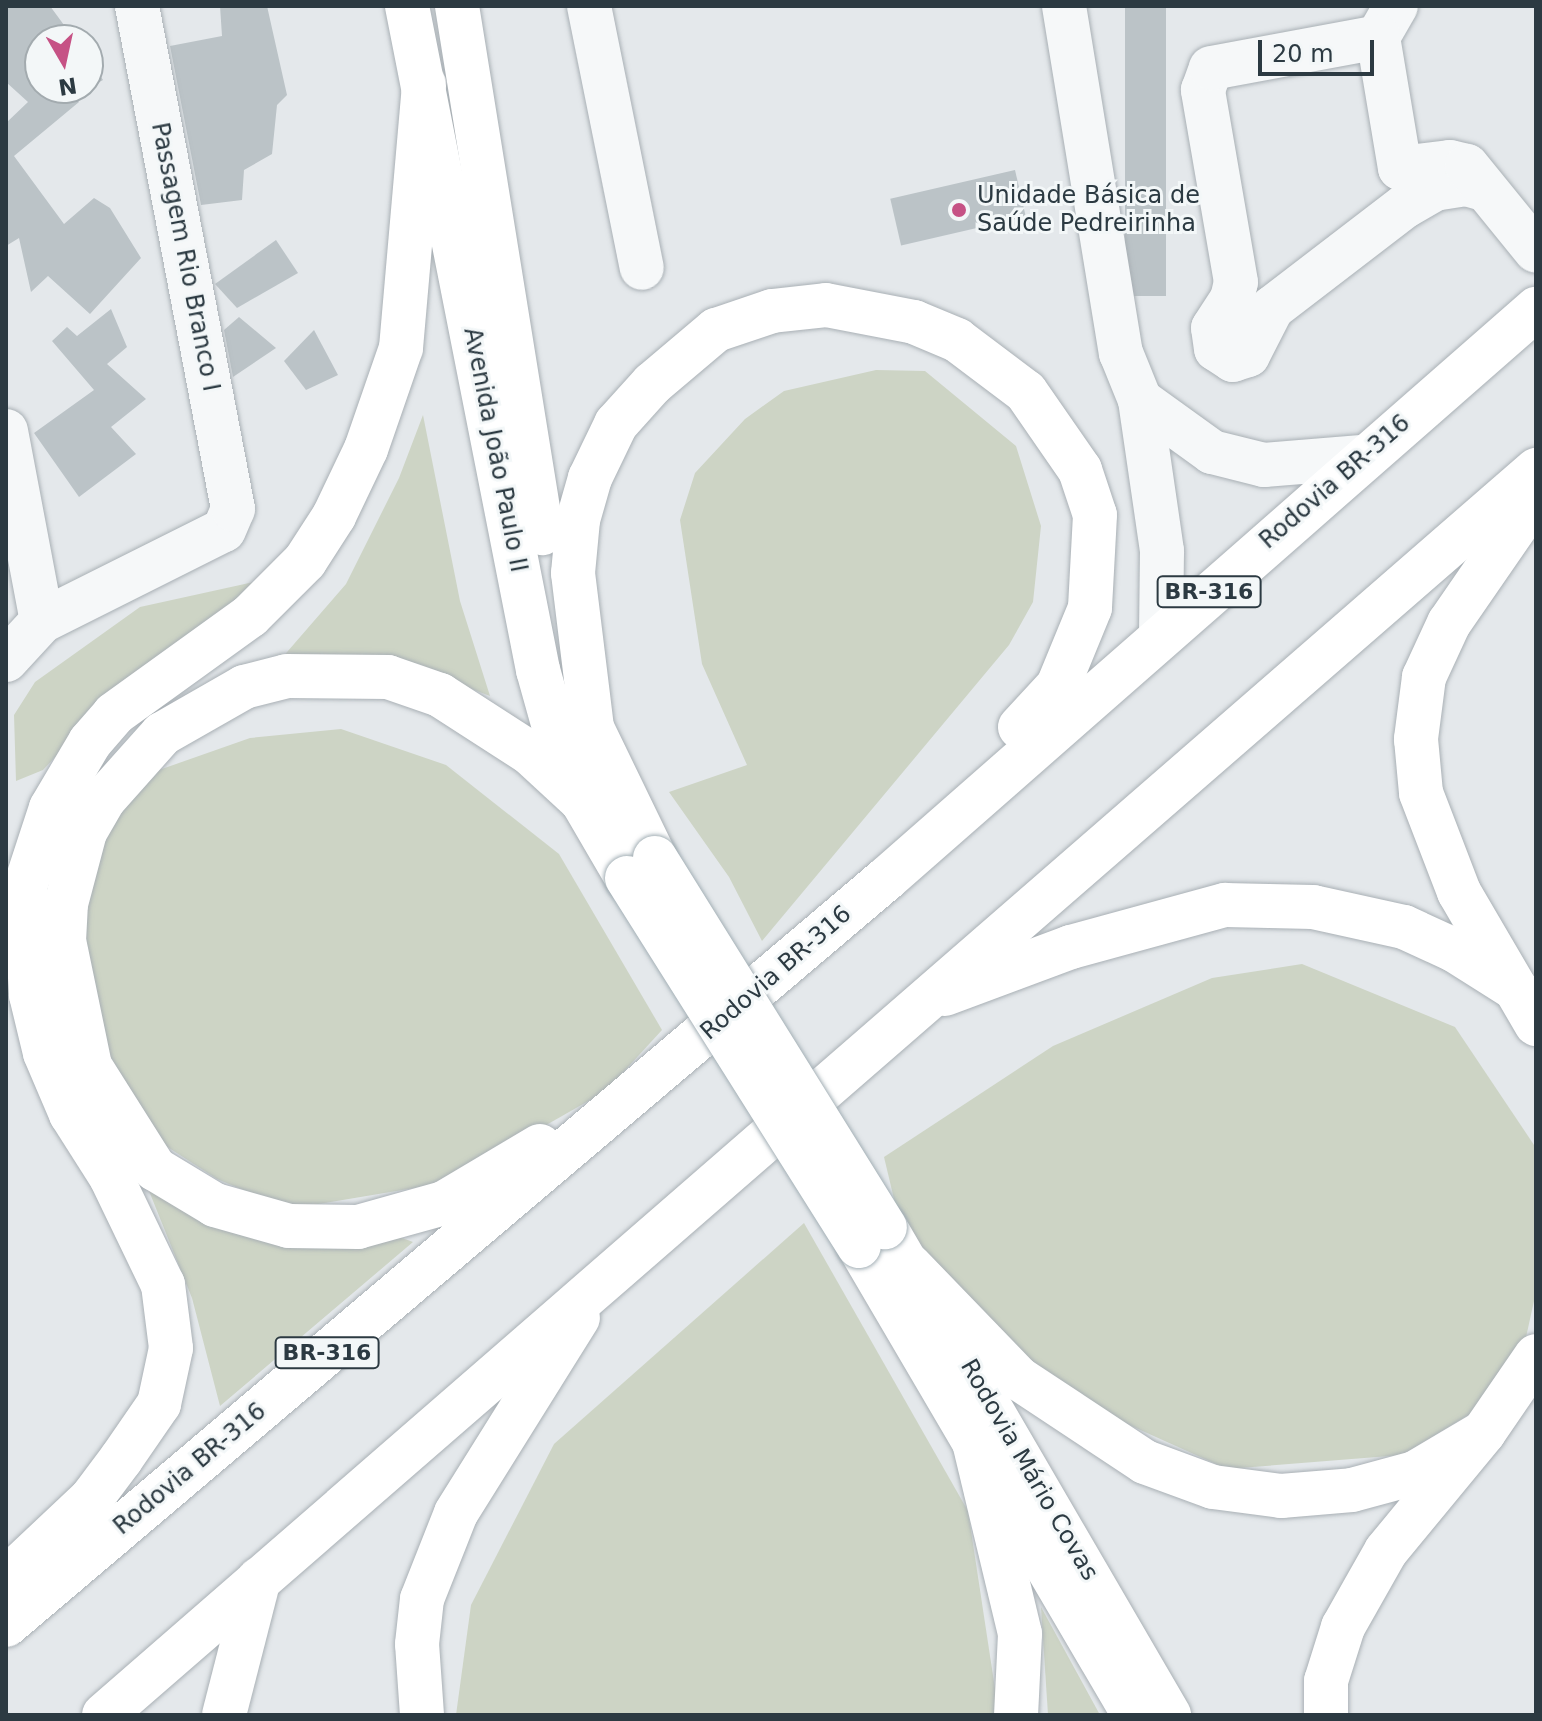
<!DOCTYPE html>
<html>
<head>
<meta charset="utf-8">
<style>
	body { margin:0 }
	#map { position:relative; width:1542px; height:1721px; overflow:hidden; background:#e4e8eb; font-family:"DejaVu Sans",sans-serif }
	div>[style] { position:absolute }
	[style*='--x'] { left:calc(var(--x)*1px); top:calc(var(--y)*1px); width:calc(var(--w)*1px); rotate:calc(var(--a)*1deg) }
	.green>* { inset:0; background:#cdd4c5 }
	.building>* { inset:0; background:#bbc3c7; transform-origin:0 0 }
	.roads { filter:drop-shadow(0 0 2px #a9b0b5) drop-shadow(0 0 2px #a9b0b5) }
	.minor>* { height:44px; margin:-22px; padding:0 22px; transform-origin:22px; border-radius:22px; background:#f6f8f9 }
	.major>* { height:44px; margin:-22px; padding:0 22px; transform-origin:22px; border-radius:22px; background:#fff }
	.highway>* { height:44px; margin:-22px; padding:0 22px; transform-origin:22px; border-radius:22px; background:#fff }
	.bridges { filter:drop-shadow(0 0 2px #a4b0b6) drop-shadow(0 0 2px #a4b0b6) }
	.major-bridge>* { height:44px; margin:-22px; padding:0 22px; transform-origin:22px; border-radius:22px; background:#fff }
	.dots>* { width:22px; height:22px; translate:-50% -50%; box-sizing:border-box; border:4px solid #f3f7f8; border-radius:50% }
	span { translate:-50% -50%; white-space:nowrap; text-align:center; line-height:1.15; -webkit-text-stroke:6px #f3f7f8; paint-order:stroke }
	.shield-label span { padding:2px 6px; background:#f3f7f8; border:2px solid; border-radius:6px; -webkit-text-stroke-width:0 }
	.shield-label { font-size:22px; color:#2c3a42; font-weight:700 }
	.poi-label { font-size:24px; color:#2c3a42 }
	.left { translate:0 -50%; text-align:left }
	.street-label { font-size:24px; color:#2c3a42 }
	.frame { position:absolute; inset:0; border:8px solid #2c3a42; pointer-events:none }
	.north { position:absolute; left:24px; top:24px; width:80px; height:80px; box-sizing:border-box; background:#f3f7f8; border:2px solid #a3abaf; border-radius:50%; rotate:171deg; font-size:22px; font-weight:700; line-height:32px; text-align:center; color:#2c3a42 }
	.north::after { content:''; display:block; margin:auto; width:28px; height:36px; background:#c65285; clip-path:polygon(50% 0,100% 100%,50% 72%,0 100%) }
	.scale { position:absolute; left:1258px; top:40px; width:116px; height:36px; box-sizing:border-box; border:4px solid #2c3a42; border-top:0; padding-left:10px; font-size:24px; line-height:28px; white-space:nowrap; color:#2c3a42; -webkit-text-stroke:6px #f3f7f8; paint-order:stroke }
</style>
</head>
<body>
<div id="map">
	<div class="green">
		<div style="clip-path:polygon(876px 370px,925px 371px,1016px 446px,1041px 526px,1033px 602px,1009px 645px,762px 941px,729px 877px,669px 792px,747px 765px,702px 664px,680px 520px,695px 473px,745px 419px,784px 391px)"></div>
		<div style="clip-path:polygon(423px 415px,460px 601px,490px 696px,401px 662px,281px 659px,346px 584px,399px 478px)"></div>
		<div style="clip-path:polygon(258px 581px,204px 645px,126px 681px,43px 770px,16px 781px,14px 715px,35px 682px,140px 607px)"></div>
		<div style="clip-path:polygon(341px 729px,446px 765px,559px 854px,662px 1030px,606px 1091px,444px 1183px,289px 1209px,217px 1179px,149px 1135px,94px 1024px,78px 945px,85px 832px,159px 770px,250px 738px)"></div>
		<div style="clip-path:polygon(1302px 964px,1455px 1027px,1536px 1148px,1536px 1292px,1515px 1387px,1402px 1455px,1227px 1469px,1116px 1419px,1053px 1379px,910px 1266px,884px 1157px,1053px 1046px,1212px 978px)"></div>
		<div style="clip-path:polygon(141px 1171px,394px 1235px,413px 1242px,220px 1406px,192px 1298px)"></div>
		<div style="clip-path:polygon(804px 1223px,968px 1511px,999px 1715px,456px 1715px,471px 1605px,554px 1444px)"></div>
		<div style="clip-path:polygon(1041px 1607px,1100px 1715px,1048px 1715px)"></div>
	</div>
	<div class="building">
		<div style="clip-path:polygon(6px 6px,50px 6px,75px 40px,40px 40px,40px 88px,88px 88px,88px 58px,103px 80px,74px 96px,79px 102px,14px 156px,64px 224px,94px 198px,110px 208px,141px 258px,90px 314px,48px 276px,31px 292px,19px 238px,6px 246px,6px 123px,28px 102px,6px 82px)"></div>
		<div style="clip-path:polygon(220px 6px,267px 6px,287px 95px,277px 105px,272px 154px,244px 170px,242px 200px,201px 205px,170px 46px,222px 36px)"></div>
		<div style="left:1125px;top:6px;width:41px;height:290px"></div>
		<div style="left:1015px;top:170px;width:48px;height:128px;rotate:77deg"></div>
		<div style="clip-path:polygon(276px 240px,298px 273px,237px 308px,215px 284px)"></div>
		<div style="clip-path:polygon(111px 309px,127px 347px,107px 364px,146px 399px,111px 427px,136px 454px,79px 497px,34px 433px,94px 390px,52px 341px,67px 327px,77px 336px)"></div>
		<div style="clip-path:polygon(239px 317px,276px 348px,233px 377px,224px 330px)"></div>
		<div style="clip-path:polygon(314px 330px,338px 375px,306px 390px,284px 361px)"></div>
	</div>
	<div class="roads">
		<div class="minor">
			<div style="--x:589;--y:6;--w:267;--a:78.6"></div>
			<div style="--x:1064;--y:6;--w:352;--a:80.7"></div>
			<div style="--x:1121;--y:353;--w:51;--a:68"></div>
			<div style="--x:1140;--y:400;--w:153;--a:81.7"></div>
			<div style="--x:1162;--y:551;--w:83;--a:90.7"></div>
			<div style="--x:1378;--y:37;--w:36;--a:-60"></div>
			<div style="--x:1484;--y:189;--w:19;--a:-164"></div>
			<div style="--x:1466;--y:184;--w:31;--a:171"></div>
			<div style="--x:1435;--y:189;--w:34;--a:150"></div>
			<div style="--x:1405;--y:206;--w:168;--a:142.5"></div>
			<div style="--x:1272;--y:308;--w:53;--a:117.1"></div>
			<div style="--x:1248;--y:355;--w:16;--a:162"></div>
			<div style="--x:1233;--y:360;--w:20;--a:-147"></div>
			<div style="--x:1216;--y:349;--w:21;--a:-98"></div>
			<div style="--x:1213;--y:328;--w:35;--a:-57"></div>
			<div style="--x:1232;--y:299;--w:17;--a:-77"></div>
			<div style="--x:1236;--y:282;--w:195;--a:-99.8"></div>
			<div style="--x:1203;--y:90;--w:23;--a:-70"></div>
			<div style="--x:1211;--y:68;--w:170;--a:-10.5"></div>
			<div style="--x:1378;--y:37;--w:133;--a:80.5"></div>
			<div style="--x:1400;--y:168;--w:50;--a:-6.8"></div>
			<div style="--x:1450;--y:162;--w:17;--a:13"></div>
			<div style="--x:1467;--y:166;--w:109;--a:50.9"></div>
			<div style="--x:1140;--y:400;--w:89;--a:35.8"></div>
			<div style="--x:1212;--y:452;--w:54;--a:14"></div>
			<div style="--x:1264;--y:465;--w:98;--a:-4.7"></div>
			<div style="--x:6;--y:431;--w:193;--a:79.3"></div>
			<div style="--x:6;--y:660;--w:53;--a:-47.3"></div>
			<div style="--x:42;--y:621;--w:203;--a:-26.6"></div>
			<div style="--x:224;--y:530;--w:23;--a:-67"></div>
			<div style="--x:233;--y:509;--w:512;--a:-100.81"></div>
		</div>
		<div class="major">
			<div style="--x:407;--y:6;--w:677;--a:78.84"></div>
			<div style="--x:538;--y:670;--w:78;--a:74.4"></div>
			<div style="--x:559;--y:745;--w:61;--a:67.7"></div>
			<div style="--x:582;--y:801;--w:89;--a:59.7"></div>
			<div style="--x:457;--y:6;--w:534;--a:80.84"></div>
			<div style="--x:579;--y:701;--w:174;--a:64.2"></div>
			<div style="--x:885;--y:1227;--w:565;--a:59.8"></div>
			<div style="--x:859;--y:1246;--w:544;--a:59.61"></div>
			<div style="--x:224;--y:1715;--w:140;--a:-75.6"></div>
		</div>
		<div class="highway">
			<div style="--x:1536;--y:497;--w:153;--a:124.6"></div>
			<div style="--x:1449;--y:623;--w:60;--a:114.8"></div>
			<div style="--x:1424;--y:677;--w:63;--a:97.4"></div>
			<div style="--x:1416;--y:739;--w:54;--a:84.7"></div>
			<div style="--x:1421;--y:793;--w:106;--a:69"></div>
			<div style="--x:1459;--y:892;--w:153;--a:59.7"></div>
			<div style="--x:593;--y:736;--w:164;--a:-97"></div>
			<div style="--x:573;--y:573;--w:53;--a:-84.6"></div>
			<div style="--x:578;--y:520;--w:44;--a:-74.1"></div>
			<div style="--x:590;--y:478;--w:60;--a:-64.3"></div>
			<div style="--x:616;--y:424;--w:54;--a:-48"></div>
			<div style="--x:652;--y:384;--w:84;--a:-40.2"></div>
			<div style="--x:716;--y:330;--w:59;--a:-18.7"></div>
			<div style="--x:772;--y:311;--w:54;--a:-6.3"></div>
			<div style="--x:826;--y:305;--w:90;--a:10.9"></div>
			<div style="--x:914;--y:322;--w:47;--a:22.7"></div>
			<div style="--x:957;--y:340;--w:86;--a:37"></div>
			<div style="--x:1026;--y:392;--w:95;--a:55.3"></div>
			<div style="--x:1080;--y:470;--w:47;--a:71.6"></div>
			<div style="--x:1095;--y:515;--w:93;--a:93.1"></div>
			<div style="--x:1090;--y:608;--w:84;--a:112.3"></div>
			<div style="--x:1058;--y:686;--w:56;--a:132.8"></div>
			<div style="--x:945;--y:994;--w:134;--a:-20.5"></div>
			<div style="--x:1071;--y:947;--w:160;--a:-15.3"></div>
			<div style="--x:1225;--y:905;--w:88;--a:1.3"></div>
			<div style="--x:1313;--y:907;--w:93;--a:12.4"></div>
			<div style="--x:1404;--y:927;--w:55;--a:24.7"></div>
			<div style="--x:1454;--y:950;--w:73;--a:32.2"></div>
			<div style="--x:540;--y:1146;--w:112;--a:149.3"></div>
			<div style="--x:444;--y:1203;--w:89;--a:164.4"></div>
			<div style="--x:358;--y:1227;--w:69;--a:-179.2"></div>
			<div style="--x:289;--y:1226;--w:77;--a:-164.2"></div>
			<div style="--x:215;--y:1205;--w:70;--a:-149"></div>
			<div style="--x:155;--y:1169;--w:122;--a:-122.3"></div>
			<div style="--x:90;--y:1066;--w:128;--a:-101.7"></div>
			<div style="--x:64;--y:941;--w:37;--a:-87"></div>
			<div style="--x:66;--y:904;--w:74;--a:-75.2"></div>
			<div style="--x:85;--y:832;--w:39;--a:-60"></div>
			<div style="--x:105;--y:798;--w:86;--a:-48.3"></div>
			<div style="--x:162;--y:734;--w:95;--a:-29.8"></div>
			<div style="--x:244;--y:687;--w:44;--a:-14.3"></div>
			<div style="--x:287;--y:676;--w:101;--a:0.6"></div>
			<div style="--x:388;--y:677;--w:55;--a:19.1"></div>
			<div style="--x:440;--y:695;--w:107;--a:32.8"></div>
			<div style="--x:530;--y:753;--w:71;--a:42.7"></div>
			<div style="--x:910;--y:1266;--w:156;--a:46"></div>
			<div style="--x:1018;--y:1378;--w:152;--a:33.5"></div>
			<div style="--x:1145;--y:1462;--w:72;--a:20.2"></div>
			<div style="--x:1213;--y:1487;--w:69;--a:7.5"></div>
			<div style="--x:1281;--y:1496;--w:71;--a:-4.8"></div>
			<div style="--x:1352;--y:1490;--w:65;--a:-15.1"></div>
			<div style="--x:1415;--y:1473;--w:80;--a:-30.7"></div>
			<div style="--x:974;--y:1442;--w:197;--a:76.5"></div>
			<div style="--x:1020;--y:1634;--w:81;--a:92.8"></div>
			<div style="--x:6;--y:1579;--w:117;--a:-43.3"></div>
			<div style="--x:91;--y:1499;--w:50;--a:-53.1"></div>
			<div style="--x:121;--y:1459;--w:67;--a:-55.4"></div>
			<div style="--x:159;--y:1404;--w:57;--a:-77.9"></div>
			<div style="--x:171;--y:1348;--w:64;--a:-97.2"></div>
			<div style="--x:163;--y:1285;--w:120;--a:-115.7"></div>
			<div style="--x:111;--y:1177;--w:75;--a:-122.4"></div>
			<div style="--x:71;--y:1114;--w:66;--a:-113.1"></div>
			<div style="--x:45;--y:1053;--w:60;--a:-103.6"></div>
			<div style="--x:31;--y:995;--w:108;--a:-93.2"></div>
			<div style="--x:25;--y:887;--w:83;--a:-71.8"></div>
			<div style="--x:51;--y:808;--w:77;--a:-59.4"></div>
			<div style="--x:90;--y:742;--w:37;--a:-49"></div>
			<div style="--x:114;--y:714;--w:168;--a:-35.8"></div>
			<div style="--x:250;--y:616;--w:78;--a:-45"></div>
			<div style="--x:305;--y:561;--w:54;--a:-57.2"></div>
			<div style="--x:334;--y:516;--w:74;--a:-64.5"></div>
			<div style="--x:366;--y:449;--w:107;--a:-70.9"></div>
			<div style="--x:401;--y:348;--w:265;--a:-85"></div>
			<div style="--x:6;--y:1625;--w:1154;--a:-40.29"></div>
			<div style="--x:886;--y:879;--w:865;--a:-41.25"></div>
			<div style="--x:104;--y:1715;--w:1898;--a:-41"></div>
			<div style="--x:422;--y:1715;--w:71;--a:-94"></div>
			<div style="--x:417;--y:1644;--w:45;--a:-83.7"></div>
			<div style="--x:422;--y:1599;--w:92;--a:-68.4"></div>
			<div style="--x:456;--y:1513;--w:230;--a:-58"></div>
			<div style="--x:1326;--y:1715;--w:34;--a:-90"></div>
			<div style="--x:1326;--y:1681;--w:57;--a:-72.5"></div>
			<div style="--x:1343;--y:1627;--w:87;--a:-60.5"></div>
			<div style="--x:1386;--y:1551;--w:154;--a:-50.5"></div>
			<div style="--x:1484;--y:1432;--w:92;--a:-55.6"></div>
		</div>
	</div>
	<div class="bridges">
		<div class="major-bridge">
			<div style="--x:655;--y:858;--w:435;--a:58.1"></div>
			<div style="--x:627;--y:878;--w:435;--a:57.8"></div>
		</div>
	</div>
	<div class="dots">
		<div style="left:959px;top:210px;background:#c65285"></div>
	</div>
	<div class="shield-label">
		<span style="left:1209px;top:592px">BR-316</span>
		<span style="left:327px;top:1353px">BR-316</span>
	</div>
	<div class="poi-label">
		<span class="left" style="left:977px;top:210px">Unidade Básica de<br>Saúde Pedreirinha</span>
	</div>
	<div class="street-label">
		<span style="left:185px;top:257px;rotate:79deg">Passagem Rio Branco I</span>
		<span style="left:495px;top:450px;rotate:79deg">Avenida João Paulo II</span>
		<span style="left:1335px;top:482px;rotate:-41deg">Rodovia BR-316</span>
		<span style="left:776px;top:973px;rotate:-41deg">Rodovia BR-316</span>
		<span style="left:190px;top:1469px;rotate:-40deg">Rodovia BR-316</span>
		<span style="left:1029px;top:1470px;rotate:60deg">Rodovia Mário Covas</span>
	</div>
	<div class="frame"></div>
	<div class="north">N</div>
	<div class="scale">20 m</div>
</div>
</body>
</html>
